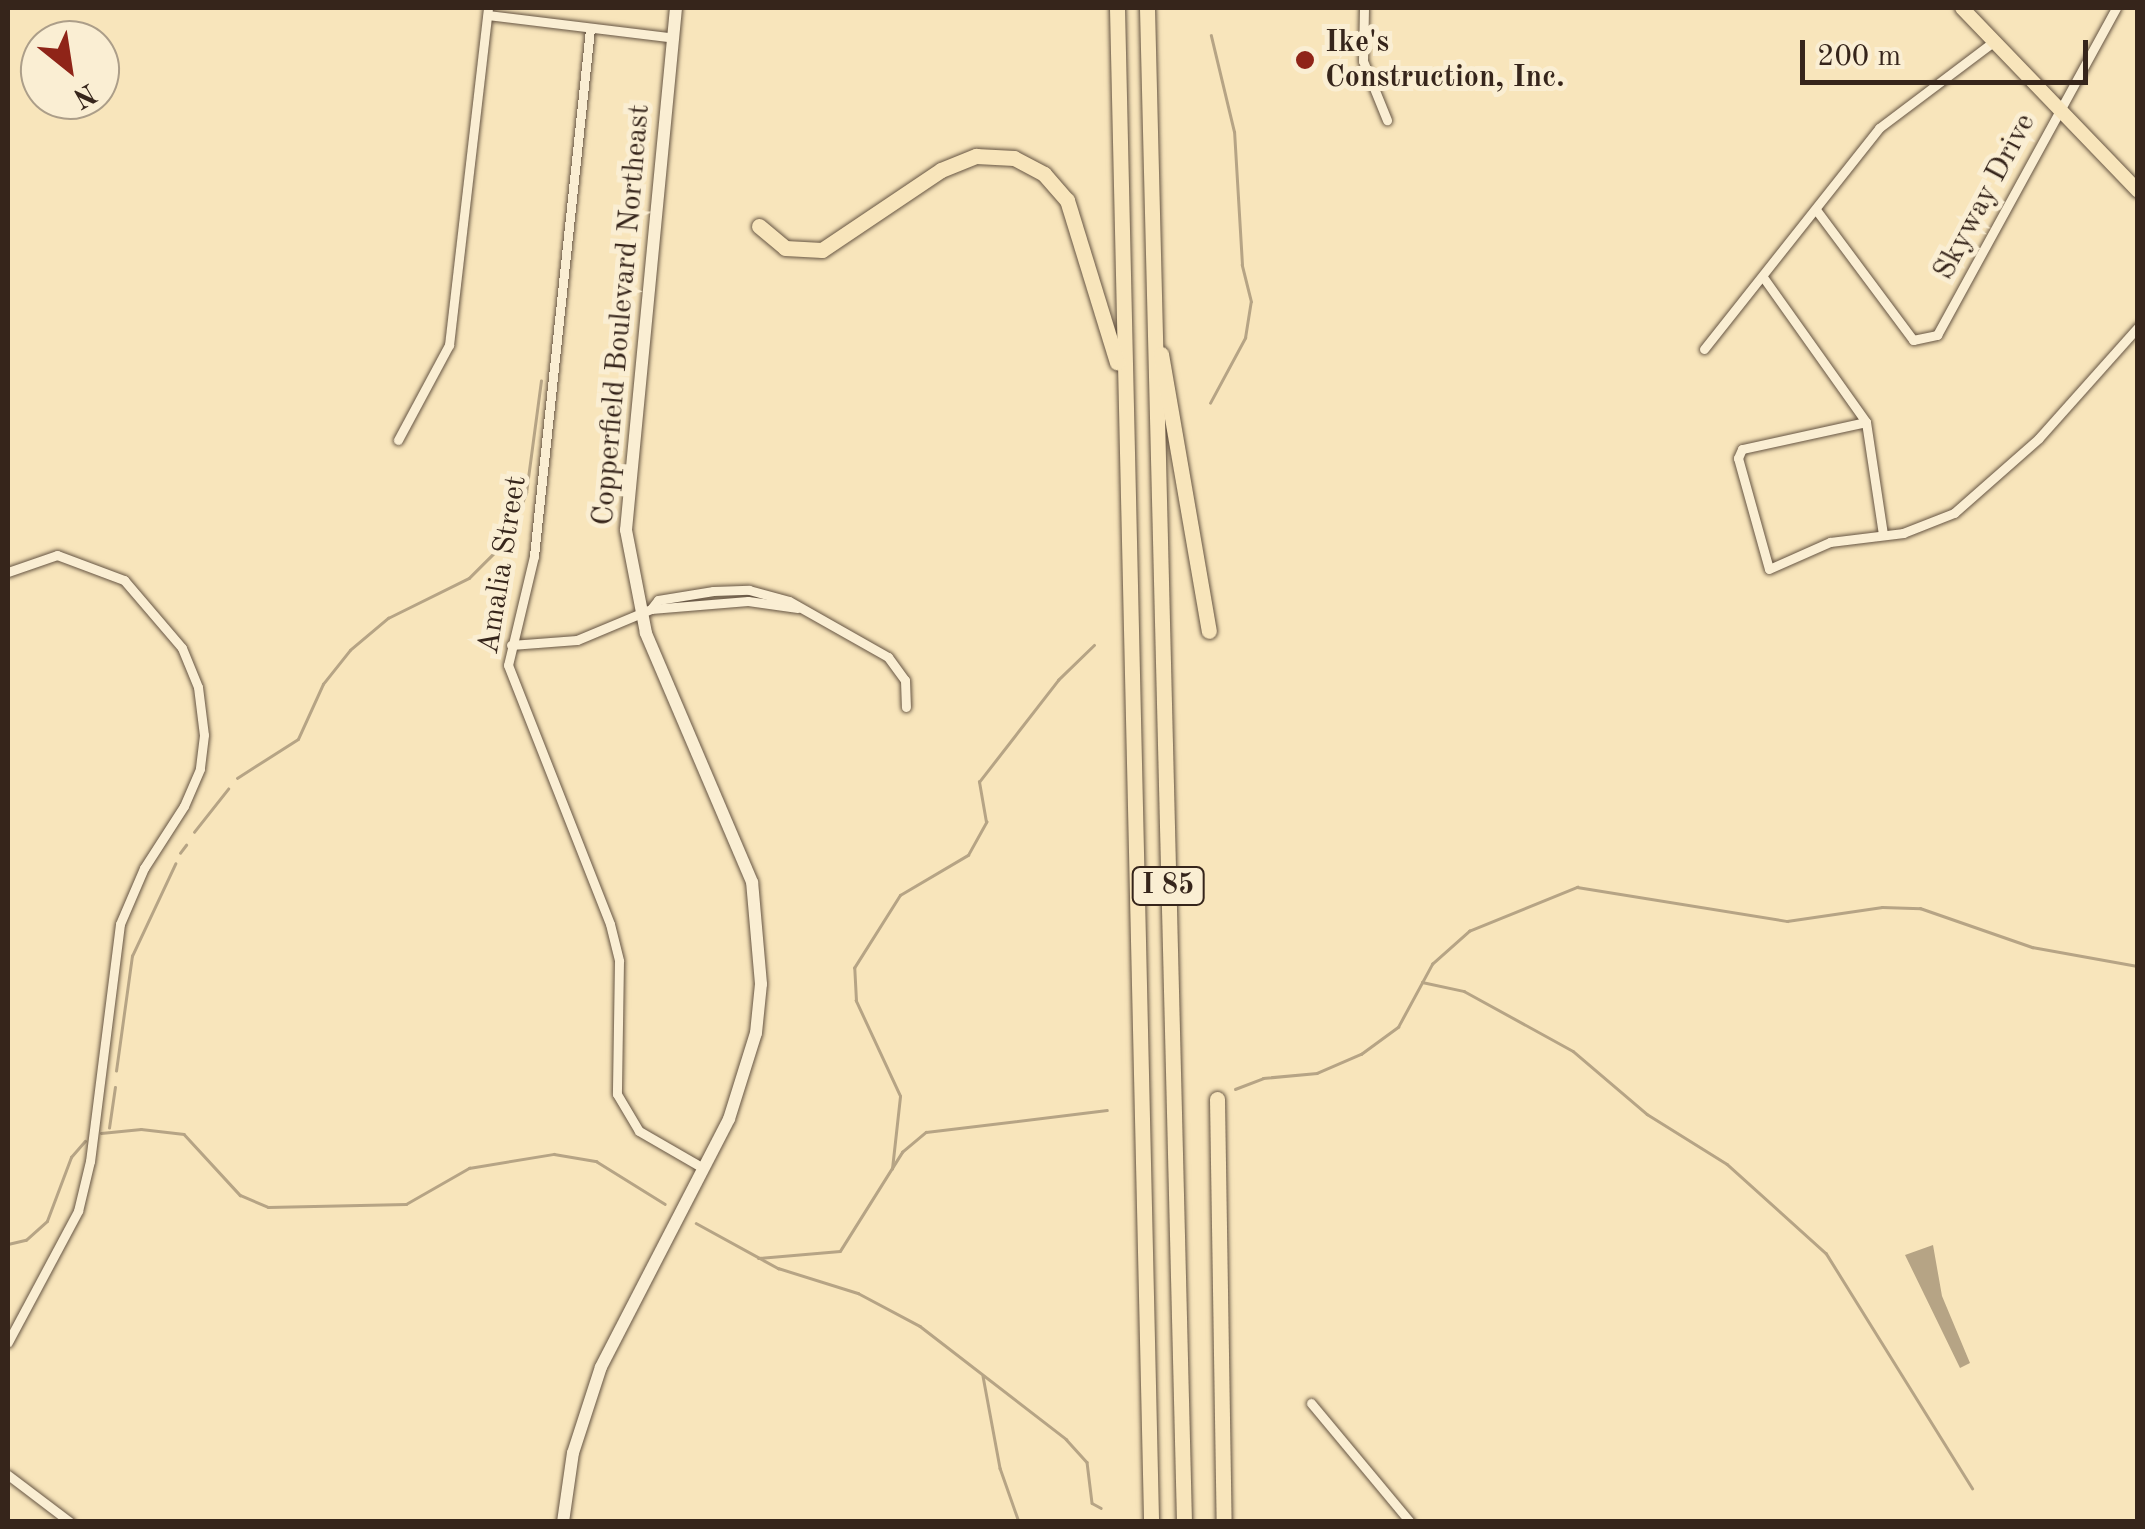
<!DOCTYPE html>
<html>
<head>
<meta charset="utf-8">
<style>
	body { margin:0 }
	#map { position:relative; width:2145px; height:1529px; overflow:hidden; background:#f8e5bb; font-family:"Old Standard TT",serif }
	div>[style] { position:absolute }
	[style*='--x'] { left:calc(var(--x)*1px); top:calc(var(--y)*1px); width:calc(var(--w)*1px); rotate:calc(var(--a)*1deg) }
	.water>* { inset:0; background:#b6a485 }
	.stream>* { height:2.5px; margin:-1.25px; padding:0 1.25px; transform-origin:1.25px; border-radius:1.25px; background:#b6a485 }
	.roads { filter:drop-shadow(0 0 2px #665543) drop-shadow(0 0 2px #665543) }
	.minor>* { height:9px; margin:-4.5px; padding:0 4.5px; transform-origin:4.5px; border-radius:4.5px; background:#faeed3 }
	.secondary>* { height:12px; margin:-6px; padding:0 6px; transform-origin:6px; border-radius:6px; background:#faeed3 }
	.primary>* { height:14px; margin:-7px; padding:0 7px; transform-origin:7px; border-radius:7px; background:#f8e5bb }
	.motorway>* { height:15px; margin:-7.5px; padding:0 7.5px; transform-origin:7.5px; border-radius:7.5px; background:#f8e5bb }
	.dots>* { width:28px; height:28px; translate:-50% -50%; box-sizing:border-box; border:5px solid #faeed3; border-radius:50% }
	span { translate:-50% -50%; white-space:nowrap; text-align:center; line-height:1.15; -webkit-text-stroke:10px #faeed3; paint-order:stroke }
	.shield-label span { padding:2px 8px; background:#faeed3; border:2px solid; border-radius:8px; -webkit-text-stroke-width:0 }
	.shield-label { font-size:28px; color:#36251b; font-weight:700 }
	.poi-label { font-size:30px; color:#36251b; font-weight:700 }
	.left { translate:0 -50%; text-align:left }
	.street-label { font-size:30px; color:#36251b }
	.frame { position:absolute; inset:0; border:10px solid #36251b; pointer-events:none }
	.north { position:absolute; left:20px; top:20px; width:100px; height:100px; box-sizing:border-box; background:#faeed3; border:2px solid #ac9e89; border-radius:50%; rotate:150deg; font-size:28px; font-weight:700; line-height:40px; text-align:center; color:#36251b }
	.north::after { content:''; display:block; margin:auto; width:35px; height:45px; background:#8f2418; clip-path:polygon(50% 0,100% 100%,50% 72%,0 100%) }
	.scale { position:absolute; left:1800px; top:40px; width:288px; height:45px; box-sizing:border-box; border:5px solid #36251b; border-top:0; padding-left:12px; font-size:30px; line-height:35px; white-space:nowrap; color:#36251b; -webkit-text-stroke:8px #faeed3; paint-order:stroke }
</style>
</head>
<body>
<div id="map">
	<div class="water">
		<div style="clip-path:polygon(1933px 1245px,1942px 1296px,1970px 1363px,1960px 1368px,1905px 1255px)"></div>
	</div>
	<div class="stream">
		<div style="--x:1210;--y:403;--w:74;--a:-61.7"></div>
		<div style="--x:1245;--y:338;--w:36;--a:-81"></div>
		<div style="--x:1251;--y:302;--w:38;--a:-104"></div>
		<div style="--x:1242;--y:265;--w:133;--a:-93.4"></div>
		<div style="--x:1234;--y:132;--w:99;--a:-103.5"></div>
		<div style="--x:237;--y:778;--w:72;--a:-32.6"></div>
		<div style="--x:298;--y:739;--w:60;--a:-65.6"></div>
		<div style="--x:323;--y:684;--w:43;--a:-51.5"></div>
		<div style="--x:350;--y:650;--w:50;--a:-40.1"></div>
		<div style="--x:388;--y:618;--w:90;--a:-26.3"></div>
		<div style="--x:469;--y:578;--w:54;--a:-45"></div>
		<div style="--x:507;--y:540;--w:51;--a:-68"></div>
		<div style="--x:526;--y:493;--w:113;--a:-82.4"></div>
		<div style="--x:194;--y:832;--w:55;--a:-51.7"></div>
		<div style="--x:180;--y:853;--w:10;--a:-53"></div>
		<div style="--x:1422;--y:982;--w:43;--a:12.1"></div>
		<div style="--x:1464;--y:991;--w:124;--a:28.8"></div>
		<div style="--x:1573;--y:1051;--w:97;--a:40.4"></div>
		<div style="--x:1647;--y:1114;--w:94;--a:32"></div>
		<div style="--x:1727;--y:1164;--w:133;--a:42"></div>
		<div style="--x:1826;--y:1253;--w:277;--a:58.1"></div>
		<div style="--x:116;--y:1071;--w:116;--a:-82.1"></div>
		<div style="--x:132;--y:956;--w:102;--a:-64.9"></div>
		<div style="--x:1235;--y:1089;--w:30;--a:-21"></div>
		<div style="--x:1263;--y:1078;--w:54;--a:-5.3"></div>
		<div style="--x:1317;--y:1073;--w:48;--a:-23.4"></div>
		<div style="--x:1361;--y:1054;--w:46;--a:-36.1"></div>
		<div style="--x:1398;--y:1027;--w:72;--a:-61.6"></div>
		<div style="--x:1432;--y:964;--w:50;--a:-41.7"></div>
		<div style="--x:1469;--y:931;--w:117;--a:-22.2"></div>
		<div style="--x:1577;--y:887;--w:213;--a:9.2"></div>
		<div style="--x:1787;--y:921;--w:96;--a:-8.4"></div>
		<div style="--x:1882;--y:907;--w:38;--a:2"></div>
		<div style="--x:1920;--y:908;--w:119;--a:19.2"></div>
		<div style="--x:2032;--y:947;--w:108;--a:10.2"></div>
		<div style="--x:109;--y:1128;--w:41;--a:-81.7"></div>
		<div style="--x:101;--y:1133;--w:40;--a:-5.7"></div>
		<div style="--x:141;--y:1129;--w:43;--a:6.6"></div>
		<div style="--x:184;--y:1134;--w:83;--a:47.4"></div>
		<div style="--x:240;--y:1195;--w:30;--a:23"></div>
		<div style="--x:268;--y:1207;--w:138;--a:-1.2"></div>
		<div style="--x:406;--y:1204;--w:73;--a:-29.7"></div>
		<div style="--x:469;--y:1168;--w:86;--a:-9.4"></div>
		<div style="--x:554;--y:1154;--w:43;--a:9.5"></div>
		<div style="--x:596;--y:1161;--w:81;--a:31.9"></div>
		<div style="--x:892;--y:1169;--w:73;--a:-83.7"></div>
		<div style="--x:900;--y:1096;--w:105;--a:-114.9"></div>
		<div style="--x:856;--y:1001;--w:33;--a:-93"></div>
		<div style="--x:854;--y:968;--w:86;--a:-57.8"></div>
		<div style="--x:900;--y:895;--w:79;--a:-30.5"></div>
		<div style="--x:968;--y:855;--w:38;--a:-61"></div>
		<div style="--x:986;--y:822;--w:41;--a:-99.9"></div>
		<div style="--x:979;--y:782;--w:129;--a:-52.2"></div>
		<div style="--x:1058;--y:680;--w:50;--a:-44.2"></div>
		<div style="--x:696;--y:1223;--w:94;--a:28.8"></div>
		<div style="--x:778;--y:1268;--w:84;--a:17.4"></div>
		<div style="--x:858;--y:1293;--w:70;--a:28"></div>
		<div style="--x:920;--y:1326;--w:185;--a:37.7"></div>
		<div style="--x:1066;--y:1439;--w:31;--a:48"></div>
		<div style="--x:1087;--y:1462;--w:41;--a:83"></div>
		<div style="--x:1092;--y:1503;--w:10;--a:29"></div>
		<div style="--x:8;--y:1244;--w:18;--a:-13"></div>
		<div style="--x:26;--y:1240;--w:28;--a:-42"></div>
		<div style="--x:47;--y:1221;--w:68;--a:-69.4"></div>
		<div style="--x:71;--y:1157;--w:21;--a:-49"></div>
		<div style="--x:758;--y:1258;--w:82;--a:-4.9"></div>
		<div style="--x:840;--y:1251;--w:117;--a:-57.9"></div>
		<div style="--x:902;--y:1152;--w:31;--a:-40"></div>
		<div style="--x:926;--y:1132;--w:182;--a:-6.9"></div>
		<div style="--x:983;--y:1376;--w:94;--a:79.5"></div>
		<div style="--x:1000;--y:1468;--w:57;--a:70.6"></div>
	</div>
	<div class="roads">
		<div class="minor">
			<div style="--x:1364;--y:8;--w:53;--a:91.1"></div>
			<div style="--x:1363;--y:61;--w:64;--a:67.9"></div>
			<div style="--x:488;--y:15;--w:187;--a:7"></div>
			<div style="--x:590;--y:29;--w:530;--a:96.07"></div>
			<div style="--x:534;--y:556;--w:112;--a:103.4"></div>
			<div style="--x:508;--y:665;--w:278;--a:68.5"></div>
			<div style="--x:610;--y:924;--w:38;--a:76"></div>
			<div style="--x:619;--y:961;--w:133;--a:90.9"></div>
			<div style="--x:617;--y:1094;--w:43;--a:59.3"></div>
			<div style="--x:639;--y:1131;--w:74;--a:30"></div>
			<div style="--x:1817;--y:211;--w:161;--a:53.3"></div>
			<div style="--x:1913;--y:340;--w:25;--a:-12"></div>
			<div style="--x:1937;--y:335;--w:373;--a:-61.3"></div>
			<div style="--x:1763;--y:277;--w:178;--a:54.6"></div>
			<div style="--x:1866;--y:422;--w:127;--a:167.7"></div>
			<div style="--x:1742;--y:449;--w:10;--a:114"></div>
			<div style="--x:1738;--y:458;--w:115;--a:74.4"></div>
			<div style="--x:1769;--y:569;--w:67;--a:-23.9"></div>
			<div style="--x:1830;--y:542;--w:74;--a:-7"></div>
			<div style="--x:1903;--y:533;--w:55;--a:-21.4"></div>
			<div style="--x:1954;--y:513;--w:113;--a:-41.4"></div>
			<div style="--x:2039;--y:438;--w:149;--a:-48.3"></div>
			<div style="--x:1704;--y:349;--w:282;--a:-51.6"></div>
			<div style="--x:1879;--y:128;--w:141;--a:-37"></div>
			<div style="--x:1866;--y:422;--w:113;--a:81.4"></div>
			<div style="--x:398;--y:440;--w:108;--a:-61.8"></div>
			<div style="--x:449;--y:345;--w:339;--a:-83.4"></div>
			<div style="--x:8;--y:572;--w:52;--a:-19.1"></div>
			<div style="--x:57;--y:555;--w:72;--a:20.5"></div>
			<div style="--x:124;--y:580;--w:89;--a:49.5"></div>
			<div style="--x:182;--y:648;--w:42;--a:67.7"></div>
			<div style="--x:198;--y:687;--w:48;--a:82.9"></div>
			<div style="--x:204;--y:735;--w:34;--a:97"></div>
			<div style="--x:200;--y:769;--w:40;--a:113.4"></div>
			<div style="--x:184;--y:806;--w:74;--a:122.8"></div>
			<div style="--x:144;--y:868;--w:61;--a:113.2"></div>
			<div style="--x:120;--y:924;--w:239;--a:97.2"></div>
			<div style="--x:90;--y:1161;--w:51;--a:103.5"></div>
			<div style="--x:78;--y:1211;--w:149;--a:118.1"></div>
			<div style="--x:651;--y:609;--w:11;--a:-52"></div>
			<div style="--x:658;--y:600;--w:56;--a:-9.3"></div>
			<div style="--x:713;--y:591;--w:36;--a:-2"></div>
			<div style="--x:749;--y:590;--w:41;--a:15.4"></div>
			<div style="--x:789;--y:601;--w:114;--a:29.5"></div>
			<div style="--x:888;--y:657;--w:29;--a:54"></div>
			<div style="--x:905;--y:680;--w:27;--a:88"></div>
			<div style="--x:511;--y:645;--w:66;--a:-4.3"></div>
			<div style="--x:577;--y:640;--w:80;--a:-22.7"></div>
			<div style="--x:651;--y:609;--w:97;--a:-4.7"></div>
			<div style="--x:748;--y:601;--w:50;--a:8"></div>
			<div style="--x:1311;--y:1403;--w:155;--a:50.2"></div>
			<div style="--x:8;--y:1475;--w:78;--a:37.2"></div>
		</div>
		<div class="secondary">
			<div style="--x:563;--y:1522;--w:70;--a:-81.8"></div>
			<div style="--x:573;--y:1453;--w:90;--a:-72"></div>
			<div style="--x:601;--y:1367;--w:279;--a:-62.7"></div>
			<div style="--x:729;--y:1119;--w:90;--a:-72.6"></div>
			<div style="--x:756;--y:1033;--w:49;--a:-84.2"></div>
			<div style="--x:761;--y:984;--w:102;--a:-95"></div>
			<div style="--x:752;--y:882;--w:271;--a:-113.1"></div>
			<div style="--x:646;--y:633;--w:105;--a:-101"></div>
			<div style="--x:626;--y:530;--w:524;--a:-84.53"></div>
		</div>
		<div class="primary">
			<div style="--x:1962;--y:8;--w:254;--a:46.1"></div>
		</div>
		<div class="motorway">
			<div style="--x:1117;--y:8;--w:1514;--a:88.71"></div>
			<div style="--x:1147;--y:8;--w:1514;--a:88.6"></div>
			<div style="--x:759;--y:226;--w:34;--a:40"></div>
			<div style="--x:785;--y:248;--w:37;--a:3"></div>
			<div style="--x:822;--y:250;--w:143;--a:-33.9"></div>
			<div style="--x:941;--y:170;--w:38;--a:-22"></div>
			<div style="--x:976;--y:156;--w:38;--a:3"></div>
			<div style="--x:1014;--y:158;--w:34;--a:28"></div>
			<div style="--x:1044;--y:174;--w:35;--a:49"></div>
			<div style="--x:1067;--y:200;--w:170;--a:72.9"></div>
			<div style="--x:1161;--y:354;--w:281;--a:80.2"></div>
			<div style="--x:1217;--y:1099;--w:423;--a:89.1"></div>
		</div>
	</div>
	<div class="dots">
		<div style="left:1305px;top:60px;background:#8f2418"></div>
	</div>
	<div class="shield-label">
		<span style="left:1168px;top:886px">I 85</span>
	</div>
	<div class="poi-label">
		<span class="left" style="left:1325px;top:60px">Ike's<br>Construction, Inc.</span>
	</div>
	<div class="street-label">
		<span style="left:1985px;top:197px;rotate:-62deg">Skyway Drive</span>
		<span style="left:622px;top:315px;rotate:-85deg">Copperfield Boulevard Northeast</span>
		<span style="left:503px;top:565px;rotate:-81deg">Amalia Street</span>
	</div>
	<div class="frame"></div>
	<div class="north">N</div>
	<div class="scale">200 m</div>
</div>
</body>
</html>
